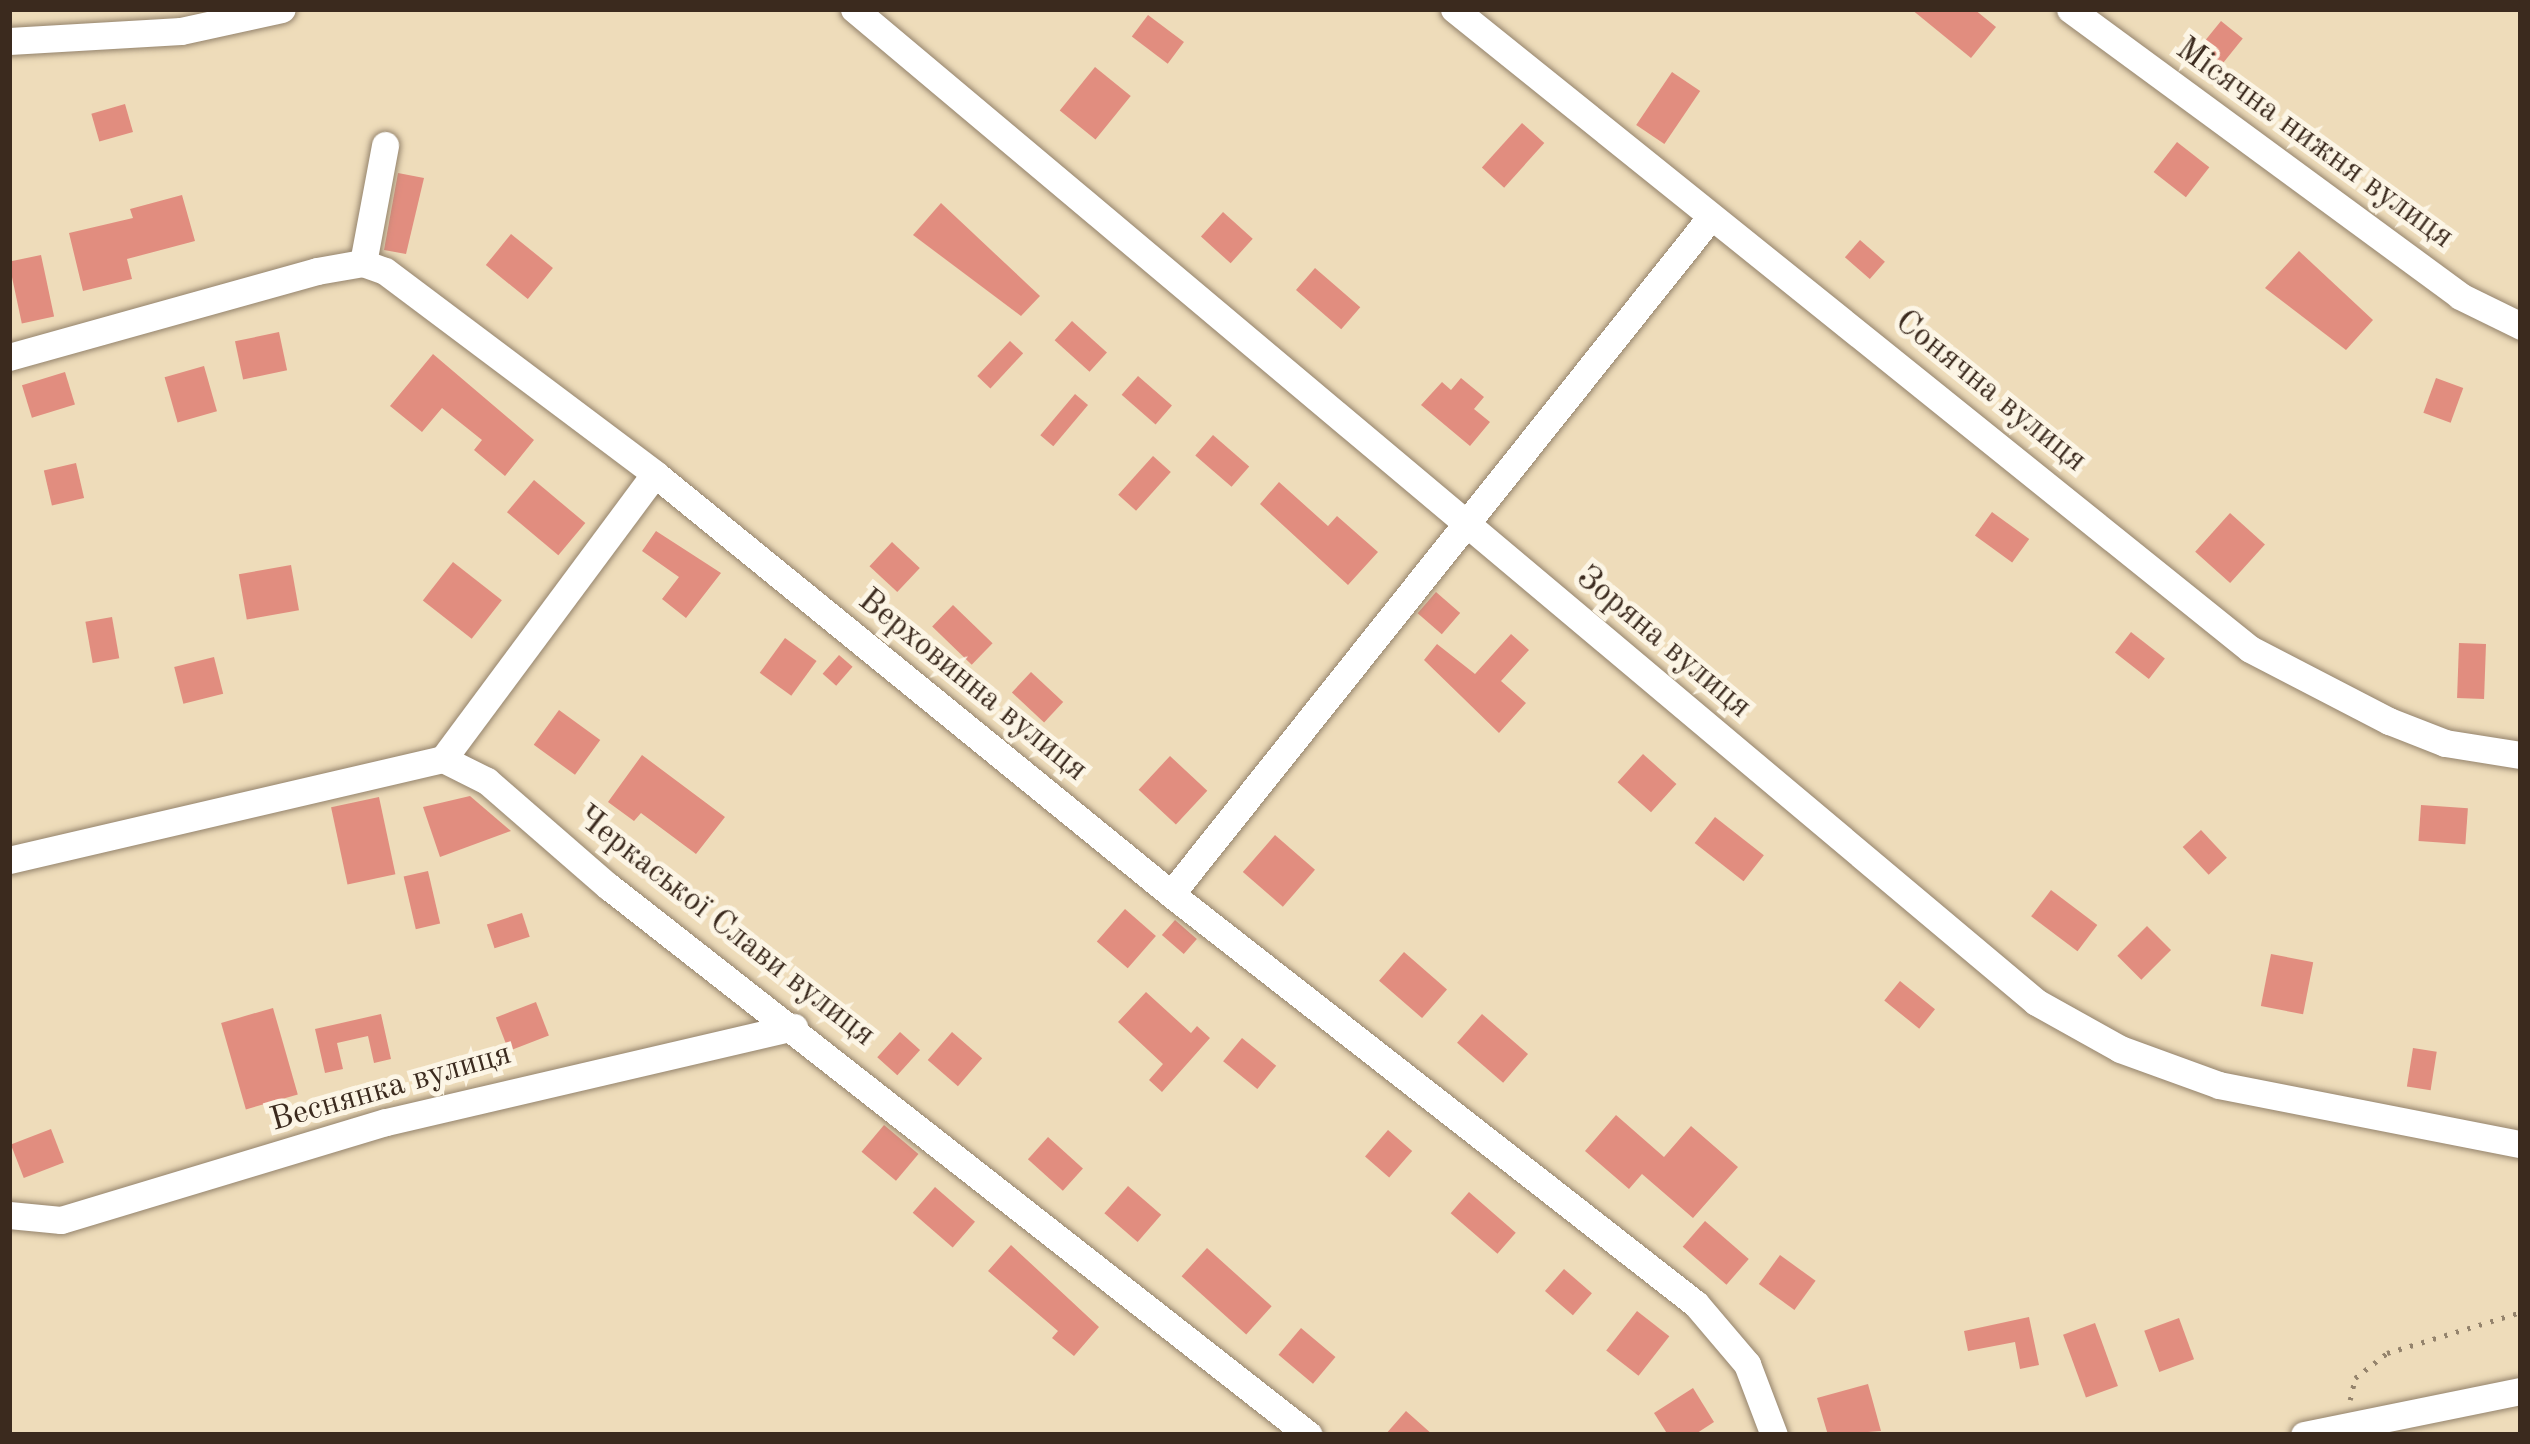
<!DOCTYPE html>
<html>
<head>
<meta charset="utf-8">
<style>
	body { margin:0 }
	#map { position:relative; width:2530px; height:1444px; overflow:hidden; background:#eedcba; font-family:"Old Standard TT",serif }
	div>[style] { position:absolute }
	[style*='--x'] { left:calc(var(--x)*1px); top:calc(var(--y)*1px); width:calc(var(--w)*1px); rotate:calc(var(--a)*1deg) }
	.building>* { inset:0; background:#e18d7f; transform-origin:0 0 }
	.path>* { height:4.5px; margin-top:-2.25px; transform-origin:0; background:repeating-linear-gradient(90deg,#94836c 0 3px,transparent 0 12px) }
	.roads { filter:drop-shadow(0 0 3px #94836c) drop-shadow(0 0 3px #94836c) }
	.minor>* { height:27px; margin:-13.5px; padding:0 13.5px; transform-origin:13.5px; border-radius:13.5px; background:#fff }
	span { translate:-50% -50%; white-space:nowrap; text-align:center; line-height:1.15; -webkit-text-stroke:10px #fcf5e5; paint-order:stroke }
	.street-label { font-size:33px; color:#3b2a1e }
	.frame { position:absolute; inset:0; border:12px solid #3b2a1e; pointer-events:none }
</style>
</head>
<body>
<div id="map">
	<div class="building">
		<div style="clip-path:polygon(1911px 9px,1974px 9px,1996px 27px,1971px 58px)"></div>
		<div style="left:1148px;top:15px;width:45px;height:27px;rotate:37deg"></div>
		<div style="left:2221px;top:21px;width:28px;height:38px;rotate:39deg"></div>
		<div style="left:1095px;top:67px;width:46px;height:56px;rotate:39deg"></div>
		<div style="left:1672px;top:72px;width:34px;height:64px;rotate:34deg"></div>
		<div style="left:125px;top:104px;width:29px;height:35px;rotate:74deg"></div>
		<div style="left:1522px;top:123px;width:30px;height:60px;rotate:42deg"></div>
		<div style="left:2177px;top:142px;width:41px;height:38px;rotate:38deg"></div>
		<div style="clip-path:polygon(398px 173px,424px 178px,406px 254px,384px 250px)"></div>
		<div style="clip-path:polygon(182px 195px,195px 241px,127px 259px,132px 279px,83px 291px,69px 233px,133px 218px,130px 209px)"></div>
		<div style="clip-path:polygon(941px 203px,1040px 296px,1021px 316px,913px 235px)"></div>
		<div style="left:1223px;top:212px;width:40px;height:33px;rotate:42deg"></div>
		<div style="left:511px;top:234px;width:54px;height:40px;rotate:39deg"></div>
		<div style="left:1860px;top:240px;width:33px;height:23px;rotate:41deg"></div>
		<div style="clip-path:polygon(2299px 251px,2373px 320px,2346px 350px,2265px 288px)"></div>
		<div style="left:41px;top:255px;width:63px;height:33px;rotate:78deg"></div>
		<div style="left:1315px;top:268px;width:60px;height:29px;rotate:41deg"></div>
		<div style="left:1072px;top:321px;width:47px;height:26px;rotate:42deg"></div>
		<div style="left:279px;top:332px;width:39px;height:45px;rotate:78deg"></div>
		<div style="left:1010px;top:341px;width:18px;height:48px;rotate:43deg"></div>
		<div style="clip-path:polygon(433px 354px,534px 440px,505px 476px,474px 450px,482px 440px,442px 408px,422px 432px,390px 406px)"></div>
		<div style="left:204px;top:366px;width:47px;height:41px;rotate:74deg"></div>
		<div style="left:65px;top:372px;width:34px;height:45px;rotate:73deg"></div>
		<div style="left:1138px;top:376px;width:45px;height:25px;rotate:41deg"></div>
		<div style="clip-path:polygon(1461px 378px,1484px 397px,1474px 409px,1490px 422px,1470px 446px,1421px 405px,1442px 382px,1451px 390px)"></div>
		<div style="left:2436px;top:378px;width:29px;height:37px;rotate:20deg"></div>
		<div style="left:1075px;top:394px;width:17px;height:54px;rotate:40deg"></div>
		<div style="left:1213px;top:435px;width:48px;height:27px;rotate:41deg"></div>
		<div style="left:1153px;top:456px;width:24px;height:52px;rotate:42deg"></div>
		<div style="left:76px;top:463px;width:36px;height:33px;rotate:77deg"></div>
		<div style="left:534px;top:480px;width:67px;height:42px;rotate:40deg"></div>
		<div style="clip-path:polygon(1279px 482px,1328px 526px,1337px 516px,1378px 552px,1348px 585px,1260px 504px)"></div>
		<div style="left:1992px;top:512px;width:46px;height:29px;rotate:36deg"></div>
		<div style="left:2230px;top:513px;width:47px;height:52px;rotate:42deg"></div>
		<div style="clip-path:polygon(656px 531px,721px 573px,686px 618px,662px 599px,679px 577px,642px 551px)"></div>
		<div style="left:892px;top:542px;width:38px;height:33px;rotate:43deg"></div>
		<div style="left:453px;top:562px;width:62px;height:49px;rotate:38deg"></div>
		<div style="left:291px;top:565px;width:46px;height:53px;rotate:80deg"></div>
		<div style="left:1436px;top:592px;width:32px;height:28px;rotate:41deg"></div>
		<div style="left:953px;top:605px;width:55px;height:30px;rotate:44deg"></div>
		<div style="left:112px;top:617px;width:42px;height:27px;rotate:80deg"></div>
		<div style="left:2131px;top:632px;width:43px;height:26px;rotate:38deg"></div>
		<div style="clip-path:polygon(1511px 634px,1529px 650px,1501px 681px,1526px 703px,1499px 733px,1424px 660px,1437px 644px,1475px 674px)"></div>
		<div style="left:785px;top:638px;width:39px;height:43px;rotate:36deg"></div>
		<div style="left:2459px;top:643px;width:27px;height:55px;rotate:2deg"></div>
		<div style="left:839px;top:655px;width:18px;height:25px;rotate:41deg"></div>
		<div style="left:214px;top:657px;width:38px;height:41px;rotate:76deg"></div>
		<div style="left:1031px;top:672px;width:44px;height:28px;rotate:43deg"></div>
		<div style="left:559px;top:710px;width:51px;height:43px;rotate:36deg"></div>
		<div style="left:1643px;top:754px;width:45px;height:38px;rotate:42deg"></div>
		<div style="clip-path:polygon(642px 755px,725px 817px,696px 854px,641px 813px,634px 821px,608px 802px)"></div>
		<div style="left:1170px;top:756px;width:51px;height:46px;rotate:43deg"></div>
		<div style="clip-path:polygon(470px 796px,511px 831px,440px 857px,423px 807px)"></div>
		<div style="left:379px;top:797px;width:79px;height:49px;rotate:78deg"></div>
		<div style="left:2421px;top:805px;width:47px;height:36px;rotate:4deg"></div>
		<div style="left:1715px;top:817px;width:62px;height:33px;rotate:38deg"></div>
		<div style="left:2201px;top:830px;width:38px;height:25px;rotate:47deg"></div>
		<div style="left:1275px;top:835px;width:53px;height:49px;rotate:41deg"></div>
		<div style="left:428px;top:871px;width:54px;height:25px;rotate:77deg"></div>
		<div style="left:2051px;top:890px;width:58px;height:33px;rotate:37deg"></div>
		<div style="left:1125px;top:909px;width:41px;height:43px;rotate:41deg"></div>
		<div style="left:522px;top:913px;width:25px;height:37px;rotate:72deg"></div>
		<div style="left:1175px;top:920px;width:29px;height:20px;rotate:41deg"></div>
		<div style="left:2147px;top:926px;width:34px;height:42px;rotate:45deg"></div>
		<div style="left:1404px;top:952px;width:57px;height:38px;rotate:41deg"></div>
		<div style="left:2271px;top:954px;width:43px;height:53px;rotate:11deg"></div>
		<div style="left:1900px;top:981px;width:45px;height:25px;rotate:39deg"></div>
		<div style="clip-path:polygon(1146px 992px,1191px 1033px,1197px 1026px,1210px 1038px,1162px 1092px,1149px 1080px,1163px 1064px,1118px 1022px)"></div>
		<div style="left:536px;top:1002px;width:36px;height:43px;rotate:69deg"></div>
		<div style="left:273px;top:1008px;width:90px;height:54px;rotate:74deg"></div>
		<div style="clip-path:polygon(381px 1014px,391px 1059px,374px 1063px,368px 1036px,337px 1043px,343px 1069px,325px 1073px,315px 1029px)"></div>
		<div style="left:1482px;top:1014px;width:61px;height:38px;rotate:41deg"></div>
		<div style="left:900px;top:1032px;width:27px;height:34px;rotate:42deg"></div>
		<div style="left:952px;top:1032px;width:40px;height:37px;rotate:41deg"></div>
		<div style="left:1242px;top:1038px;width:44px;height:30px;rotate:39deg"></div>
		<div style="left:2413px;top:1048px;width:24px;height:39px;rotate:9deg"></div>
		<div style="clip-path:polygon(1616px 1115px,1664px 1157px,1691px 1126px,1738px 1167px,1693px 1218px,1642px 1174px,1629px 1189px,1585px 1151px)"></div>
		<div style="left:884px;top:1125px;width:45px;height:35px;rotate:40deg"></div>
		<div style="left:51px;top:1129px;width:36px;height:43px;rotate:69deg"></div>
		<div style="left:1388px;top:1130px;width:32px;height:35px;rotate:41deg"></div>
		<div style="left:1048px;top:1137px;width:47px;height:30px;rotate:42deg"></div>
		<div style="left:1128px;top:1186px;width:44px;height:36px;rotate:41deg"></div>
		<div style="left:935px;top:1187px;width:53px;height:34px;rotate:41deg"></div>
		<div style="left:1469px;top:1192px;width:62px;height:28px;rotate:41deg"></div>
		<div style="left:1705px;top:1221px;width:58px;height:34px;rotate:41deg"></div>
		<div style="clip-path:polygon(1011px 1245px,1099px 1327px,1074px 1356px,1052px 1338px,1058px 1331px,988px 1271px)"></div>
		<div style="left:1207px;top:1248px;width:87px;height:38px;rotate:42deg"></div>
		<div style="left:1780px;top:1255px;width:44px;height:36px;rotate:36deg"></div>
		<div style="left:1564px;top:1269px;width:37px;height:29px;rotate:41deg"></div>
		<div style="left:1637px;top:1311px;width:41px;height:50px;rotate:38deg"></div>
		<div style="clip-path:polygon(2029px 1317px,2039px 1365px,2020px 1369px,2015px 1342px,1968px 1351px,1964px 1331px)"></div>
		<div style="left:2179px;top:1318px;width:44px;height:37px;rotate:70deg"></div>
		<div style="left:2095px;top:1323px;width:67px;height:34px;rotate:70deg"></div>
		<div style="left:1301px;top:1328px;width:45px;height:35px;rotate:40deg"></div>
		<div style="clip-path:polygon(1868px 1384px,1881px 1431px,1828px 1435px,1817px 1398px)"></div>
		<div style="clip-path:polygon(1693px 1388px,1714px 1422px,1694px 1435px,1668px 1435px,1654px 1413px)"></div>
		<div style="clip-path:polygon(1406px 1411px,1433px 1435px,1385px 1435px)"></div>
	</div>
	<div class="path">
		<div style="--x:2350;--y:1400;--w:23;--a:-77"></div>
		<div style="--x:2355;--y:1378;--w:41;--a:-38"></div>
		<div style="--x:2387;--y:1353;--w:140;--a:-17"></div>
	</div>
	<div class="roads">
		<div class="minor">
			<div style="--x:854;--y:9;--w:1544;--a:40.03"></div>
			<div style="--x:2036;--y:1002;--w:96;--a:29.2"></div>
			<div style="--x:2120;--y:1049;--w:105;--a:20"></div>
			<div style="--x:2219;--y:1085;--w:308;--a:11.1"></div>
			<div style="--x:1454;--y:9;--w:1021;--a:38.8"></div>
			<div style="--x:2250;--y:649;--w:157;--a:27.4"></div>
			<div style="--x:2389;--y:721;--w:60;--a:21.4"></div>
			<div style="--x:2445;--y:743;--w:77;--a:9"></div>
			<div style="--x:2070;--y:9;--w:484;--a:36.3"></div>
			<div style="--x:2460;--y:296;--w:68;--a:26.2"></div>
			<div style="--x:9;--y:41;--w:172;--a:-3.3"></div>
			<div style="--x:181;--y:31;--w:103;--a:-12.3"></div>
			<div style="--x:363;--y:263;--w:120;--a:-79.4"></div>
			<div style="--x:9;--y:357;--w:320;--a:-15.6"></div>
			<div style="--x:317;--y:271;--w:47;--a:-9.9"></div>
			<div style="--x:363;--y:263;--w:23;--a:20"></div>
			<div style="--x:385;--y:271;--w:338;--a:36.9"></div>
			<div style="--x:655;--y:474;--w:665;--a:39.14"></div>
			<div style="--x:1171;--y:894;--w:666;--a:37.99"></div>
			<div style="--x:1696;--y:1304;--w:79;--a:49.6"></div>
			<div style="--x:1747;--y:1364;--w:76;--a:69.2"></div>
			<div style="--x:443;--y:759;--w:355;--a:-53.4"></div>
			<div style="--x:9;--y:860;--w:446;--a:-13.1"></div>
			<div style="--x:443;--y:759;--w:49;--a:26.6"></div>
			<div style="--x:487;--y:781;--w:160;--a:41"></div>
			<div style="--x:608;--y:886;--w:890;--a:38.07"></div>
			<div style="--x:1171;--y:894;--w:863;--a:-51.44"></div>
			<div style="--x:9;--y:1215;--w:52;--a:5.5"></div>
			<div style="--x:61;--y:1220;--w:339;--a:-16.8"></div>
			<div style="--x:386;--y:1122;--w:419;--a:-13.1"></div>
			<div style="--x:2304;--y:1435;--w:221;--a:-11.5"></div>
		</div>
	</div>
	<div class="street-label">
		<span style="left:2314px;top:144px;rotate:36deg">Місячна нижня вулиця</span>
		<span style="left:1990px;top:392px;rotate:39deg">Сонячна вулиця</span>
		<span style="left:1663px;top:643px;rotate:40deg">Зоряна вулиця</span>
		<span style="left:972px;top:686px;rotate:39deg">Верховинна вулиця</span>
		<span style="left:725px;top:927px;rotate:38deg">Черкаської Слави вулиця</span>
		<span style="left:391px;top:1088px;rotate:-16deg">Веснянка вулиця</span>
	</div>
	<div class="frame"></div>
</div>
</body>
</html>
